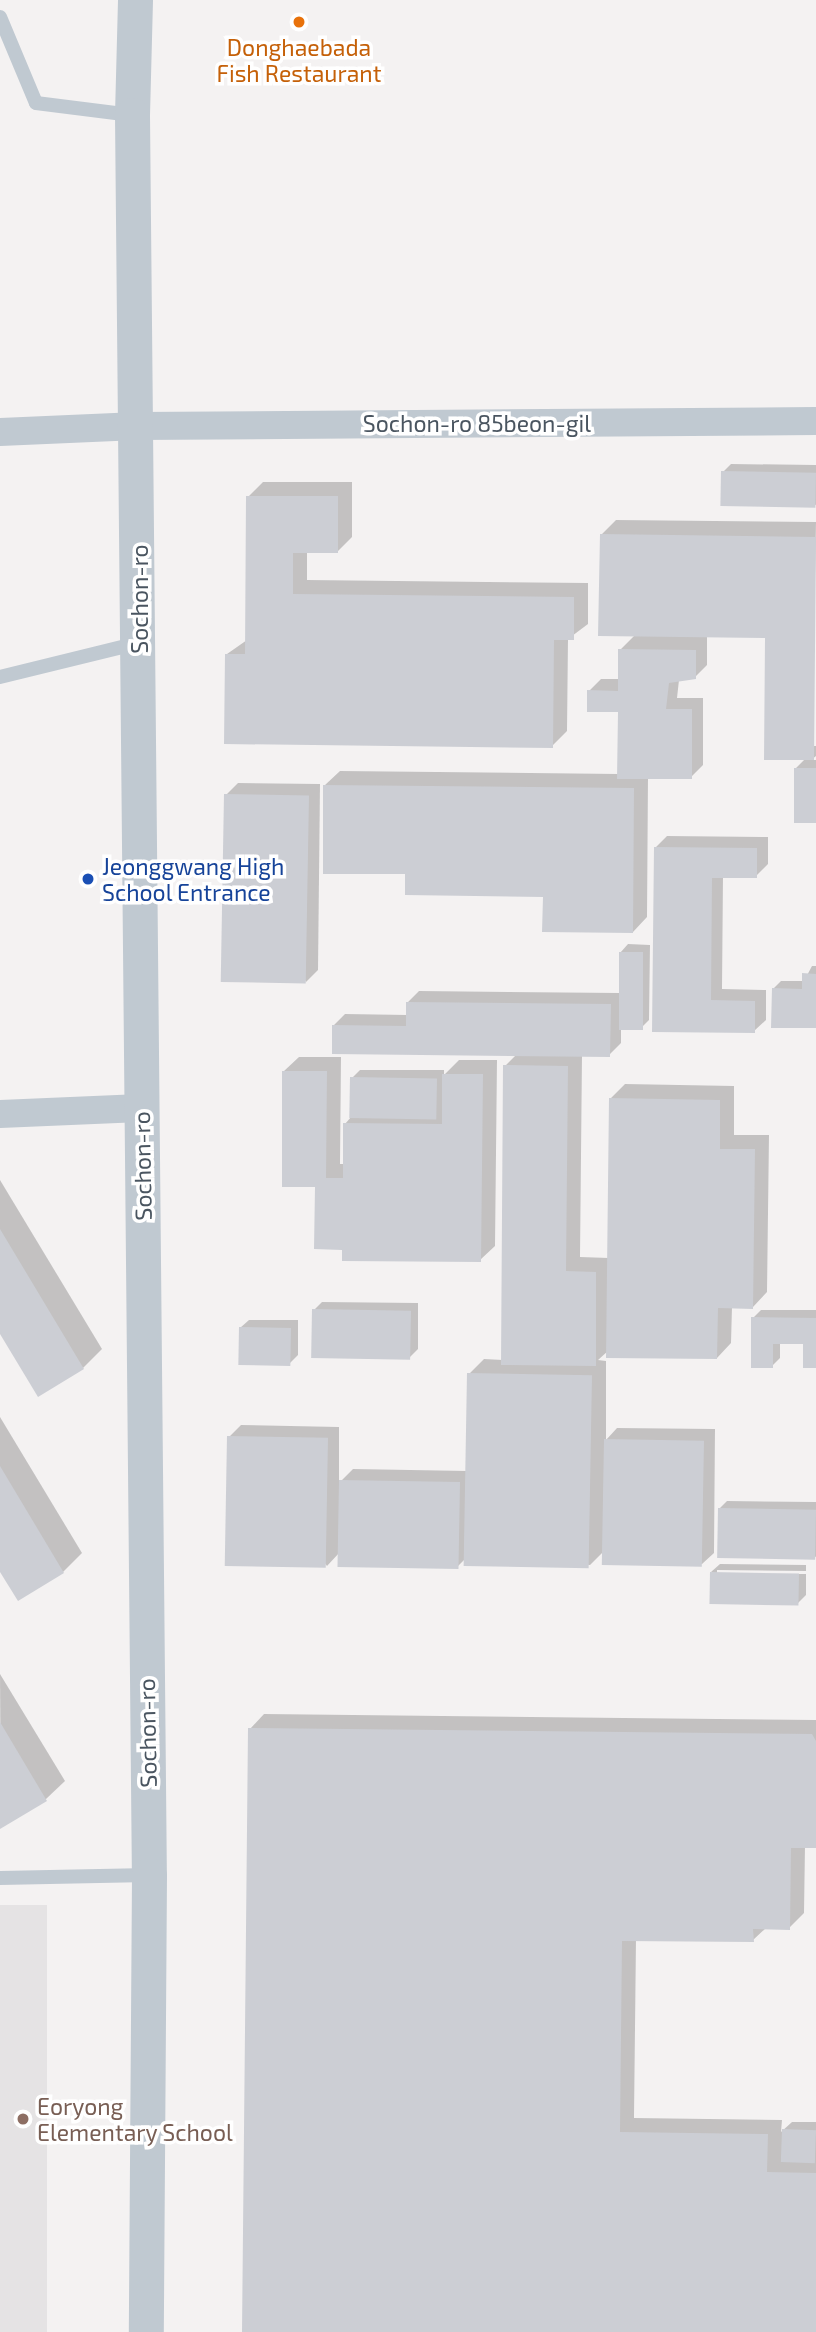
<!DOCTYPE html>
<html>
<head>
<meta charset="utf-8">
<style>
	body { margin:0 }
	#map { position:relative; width:816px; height:2332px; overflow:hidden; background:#f4f2f2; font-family:"Exo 2",sans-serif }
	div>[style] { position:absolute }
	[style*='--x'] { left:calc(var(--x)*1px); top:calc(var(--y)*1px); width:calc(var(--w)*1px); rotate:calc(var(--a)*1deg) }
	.education>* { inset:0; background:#e5e3e4; transform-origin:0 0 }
	.shadow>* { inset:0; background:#0003 }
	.building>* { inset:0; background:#ccced4; transform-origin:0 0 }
	.service>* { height:14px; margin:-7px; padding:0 7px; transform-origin:7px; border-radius:7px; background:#c0c9d1 }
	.minor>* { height:28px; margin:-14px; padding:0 14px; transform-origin:14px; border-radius:14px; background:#c0c9d1 }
	.tertiary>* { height:35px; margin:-17.5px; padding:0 17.5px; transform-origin:17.5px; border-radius:17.5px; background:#c0c9d1 }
	.dots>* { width:19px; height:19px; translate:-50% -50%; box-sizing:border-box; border:4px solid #fff; border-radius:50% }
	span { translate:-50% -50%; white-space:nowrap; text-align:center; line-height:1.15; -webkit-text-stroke:7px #fff; paint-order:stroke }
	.food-label { font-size:23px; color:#c56008 }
	.street-label { font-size:23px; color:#4a5560 }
	.transit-label { font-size:23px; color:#164399 }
	.left { translate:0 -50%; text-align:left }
	.education-label { font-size:23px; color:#785e54 }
</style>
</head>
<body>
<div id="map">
	<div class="education">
		<div style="left:0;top:1905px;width:47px;height:427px"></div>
	</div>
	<div class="shadow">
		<div style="clip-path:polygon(731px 464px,816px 465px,816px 505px,723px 472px)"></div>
		<div style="clip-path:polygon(263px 482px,352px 482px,352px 537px,337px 552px,307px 551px,307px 580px,588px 583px,588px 624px,568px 639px,567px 731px,552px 746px,227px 654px,247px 640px,248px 497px)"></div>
		<div style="clip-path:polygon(616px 520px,816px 522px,812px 746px,816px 746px,816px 694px,816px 756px,811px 760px,816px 760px,816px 821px,796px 768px,805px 759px,767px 636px,707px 636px,707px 665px,695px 677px,679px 680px,677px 698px,703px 698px,703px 765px,691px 777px,648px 777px,647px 917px,633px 932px,544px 895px,407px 873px,325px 785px,340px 771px,619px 774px,619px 710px,589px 691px,601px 679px,620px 679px,620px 650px,635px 635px,601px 535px)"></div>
		<div style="clip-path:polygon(238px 783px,320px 784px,318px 970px,306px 982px,226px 795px)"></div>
		<div style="clip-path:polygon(667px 836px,768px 837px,768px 864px,756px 876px,723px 876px,722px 989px,766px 990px,766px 1020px,754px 1031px,654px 1030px,655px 848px)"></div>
		<div style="clip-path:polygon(628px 944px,650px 945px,649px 1020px,641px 1028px,621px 1028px,621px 1043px,609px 1055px,582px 1055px,580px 1257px,609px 1258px,610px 1099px,625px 1084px,734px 1086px,734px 1135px,769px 1135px,767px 1292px,753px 1307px,732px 1307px,731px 1343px,717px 1358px,608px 1351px,598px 1360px,606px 1361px,606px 1440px,617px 1428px,715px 1429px,714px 1553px,702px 1564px,604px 1551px,590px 1565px,468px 1556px,458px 1566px,340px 1552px,327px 1566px,229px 1437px,241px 1425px,339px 1427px,339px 1483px,353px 1469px,468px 1471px,469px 1374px,484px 1359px,503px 1360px,505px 1066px,517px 1054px,333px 1026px,345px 1014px,408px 1015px,408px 1002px,419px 991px,620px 993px,620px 953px)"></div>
		<div style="clip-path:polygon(812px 966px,816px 966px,816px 1026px,773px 989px,781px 981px,804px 981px)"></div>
		<div style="clip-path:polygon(299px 1057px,341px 1057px,340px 1164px,344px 1164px,345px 1124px,351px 1117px,352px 1078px,360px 1070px,444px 1070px,444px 1075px,459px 1060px,497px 1060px,495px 1246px,480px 1260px,343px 1248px,317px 1185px,284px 1071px)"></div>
		<div style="clip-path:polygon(0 1180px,102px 1349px,83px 1368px,38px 1395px,0 1331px)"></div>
		<div style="clip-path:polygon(322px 1302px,418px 1303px,418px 1349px,410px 1357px,314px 1310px)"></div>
		<div style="clip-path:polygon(761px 1310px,816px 1310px,816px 1367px,805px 1343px,780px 1343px,780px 1358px,772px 1366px,753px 1318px)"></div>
		<div style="clip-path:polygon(249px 1320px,298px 1320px,298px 1355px,290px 1363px,240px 1328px)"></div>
		<div style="clip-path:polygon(0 1417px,82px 1553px,63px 1572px,18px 1599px,0 1569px)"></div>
		<div style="clip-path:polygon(727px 1501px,816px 1502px,816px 1557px,719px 1509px)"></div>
		<div style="clip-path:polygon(720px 1564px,806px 1565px,806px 1571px,717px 1570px,717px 1574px,806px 1574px,806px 1595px,798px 1603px,711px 1572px)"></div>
		<div style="clip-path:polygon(0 1674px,65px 1781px,46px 1799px,1px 1826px)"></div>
		<div style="clip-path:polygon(264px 1714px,816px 1720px,816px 1846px,805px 1846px,804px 1913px,789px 1928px,766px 1928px,753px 1940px,636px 1939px,634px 2118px,782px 2120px,781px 2132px,792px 2122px,816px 2122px,816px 2332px,244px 2332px,250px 1729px)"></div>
	</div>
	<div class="building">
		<div style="left:721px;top:471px;width:95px;height:35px;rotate:1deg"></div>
		<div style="clip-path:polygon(246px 496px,338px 496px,338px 553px,293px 553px,293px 594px,574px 597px,574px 640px,554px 640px,553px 748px,224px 744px,225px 654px,245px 654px)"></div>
		<div style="clip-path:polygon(600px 534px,816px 537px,814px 760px,764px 760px,765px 638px,598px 636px)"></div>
		<div style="clip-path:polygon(618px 649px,696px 650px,696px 679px,669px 683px,666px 709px,692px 709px,692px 779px,617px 779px,618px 712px,587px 712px,587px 690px,618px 691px)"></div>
		<div style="left:794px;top:768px;width:22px;height:55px"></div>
		<div style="clip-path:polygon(323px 785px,634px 788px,633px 933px,542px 932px,543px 897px,405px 895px,405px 874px,323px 874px)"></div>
		<div style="left:224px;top:794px;width:85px;height:188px;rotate:1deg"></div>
		<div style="clip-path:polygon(654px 847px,757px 848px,757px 878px,712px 878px,711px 1000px,755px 1001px,755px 1033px,652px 1032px)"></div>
		<div style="left:619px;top:952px;width:24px;height:78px"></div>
		<div style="clip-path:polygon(802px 973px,816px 974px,816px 1028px,771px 1028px,772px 988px,802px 989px)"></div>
		<div style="clip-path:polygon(406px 1002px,611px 1004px,610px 1057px,332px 1054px,332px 1025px,406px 1026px)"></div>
		<div style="clip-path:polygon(503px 1065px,568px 1066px,566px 1271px,596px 1272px,596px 1366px,501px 1365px)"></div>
		<div style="clip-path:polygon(282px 1071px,327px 1071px,326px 1178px,343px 1178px,343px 1123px,442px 1124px,442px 1074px,483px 1074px,481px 1262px,342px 1261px,342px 1250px,314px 1249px,315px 1187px,282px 1187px)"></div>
		<div style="left:350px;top:1077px;width:87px;height:41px;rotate:1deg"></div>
		<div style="clip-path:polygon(609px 1098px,720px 1100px,720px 1149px,755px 1149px,753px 1309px,718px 1308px,717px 1359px,606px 1358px)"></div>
		<div style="clip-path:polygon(0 1229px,84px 1369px,38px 1397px,0 1334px)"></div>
		<div style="left:312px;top:1309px;width:99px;height:49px;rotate:1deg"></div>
		<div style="clip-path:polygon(751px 1317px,816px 1318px,816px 1368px,803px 1368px,803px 1344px,773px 1344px,773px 1368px,751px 1368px)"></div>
		<div style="left:239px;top:1327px;width:52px;height:38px;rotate:1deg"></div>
		<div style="left:467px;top:1373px;width:125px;height:193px;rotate:1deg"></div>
		<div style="left:227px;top:1436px;width:101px;height:130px;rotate:1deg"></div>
		<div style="left:604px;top:1439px;width:100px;height:126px;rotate:1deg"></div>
		<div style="clip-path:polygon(0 1466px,64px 1573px,18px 1601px,0 1572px)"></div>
		<div style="left:339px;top:1480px;width:121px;height:87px;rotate:1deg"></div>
		<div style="left:718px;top:1508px;width:98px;height:50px;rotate:1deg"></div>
		<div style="left:710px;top:1572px;width:89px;height:32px;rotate:1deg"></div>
		<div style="clip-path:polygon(0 1722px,47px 1801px,0 1829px)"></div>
		<div style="clip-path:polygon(248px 1728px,812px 1734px,816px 1741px,816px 1848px,791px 1848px,790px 1930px,753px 1929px,754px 1942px,622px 1941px,620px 2132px,768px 2134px,767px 2172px,816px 2173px,816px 2332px,242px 2332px)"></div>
		<div style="left:782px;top:2129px;width:34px;height:33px;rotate:2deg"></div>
	</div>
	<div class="service">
		<div style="--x:0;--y:17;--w:93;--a:67.3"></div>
		<div style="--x:36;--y:103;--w:96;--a:7.2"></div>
		<div style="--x:0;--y:677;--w:142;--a:-13.8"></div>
		<div style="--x:0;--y:1878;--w:149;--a:-1.2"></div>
	</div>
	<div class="minor">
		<div style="--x:0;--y:432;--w:138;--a:-2.5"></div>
		<div style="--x:138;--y:426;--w:678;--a:-0.42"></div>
		<div style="--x:0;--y:1114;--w:141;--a:-2.4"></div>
	</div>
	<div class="tertiary">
		<div style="--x:135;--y:0;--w:115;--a:91.5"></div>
		<div style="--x:132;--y:115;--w:1760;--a:89.45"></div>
		<div style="--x:149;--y:1875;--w:457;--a:90.4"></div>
	</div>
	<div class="dots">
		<div style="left:299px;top:22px;background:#e8710a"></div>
		<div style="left:88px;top:879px;background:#1a4fb4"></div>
		<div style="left:23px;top:2119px;background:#8d6e63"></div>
	</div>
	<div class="food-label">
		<span style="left:299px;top:60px">Donghaebada<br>Fish Restaurant</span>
	</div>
	<div class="street-label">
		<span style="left:477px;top:423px">Sochon-ro 85beon-gil</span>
		<span style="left:139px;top:599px;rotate:-90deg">Sochon-ro</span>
		<span style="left:142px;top:1166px;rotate:-91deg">Sochon-ro</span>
		<span style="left:147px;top:1733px;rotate:-91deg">Sochon-ro</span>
	</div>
	<div class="transit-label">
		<span class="left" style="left:102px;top:879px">Jeonggwang High<br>School Entrance</span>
	</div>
	<div class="education-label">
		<span class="left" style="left:37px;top:2119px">Eoryong<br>Elementary School</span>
	</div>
</div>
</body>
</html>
